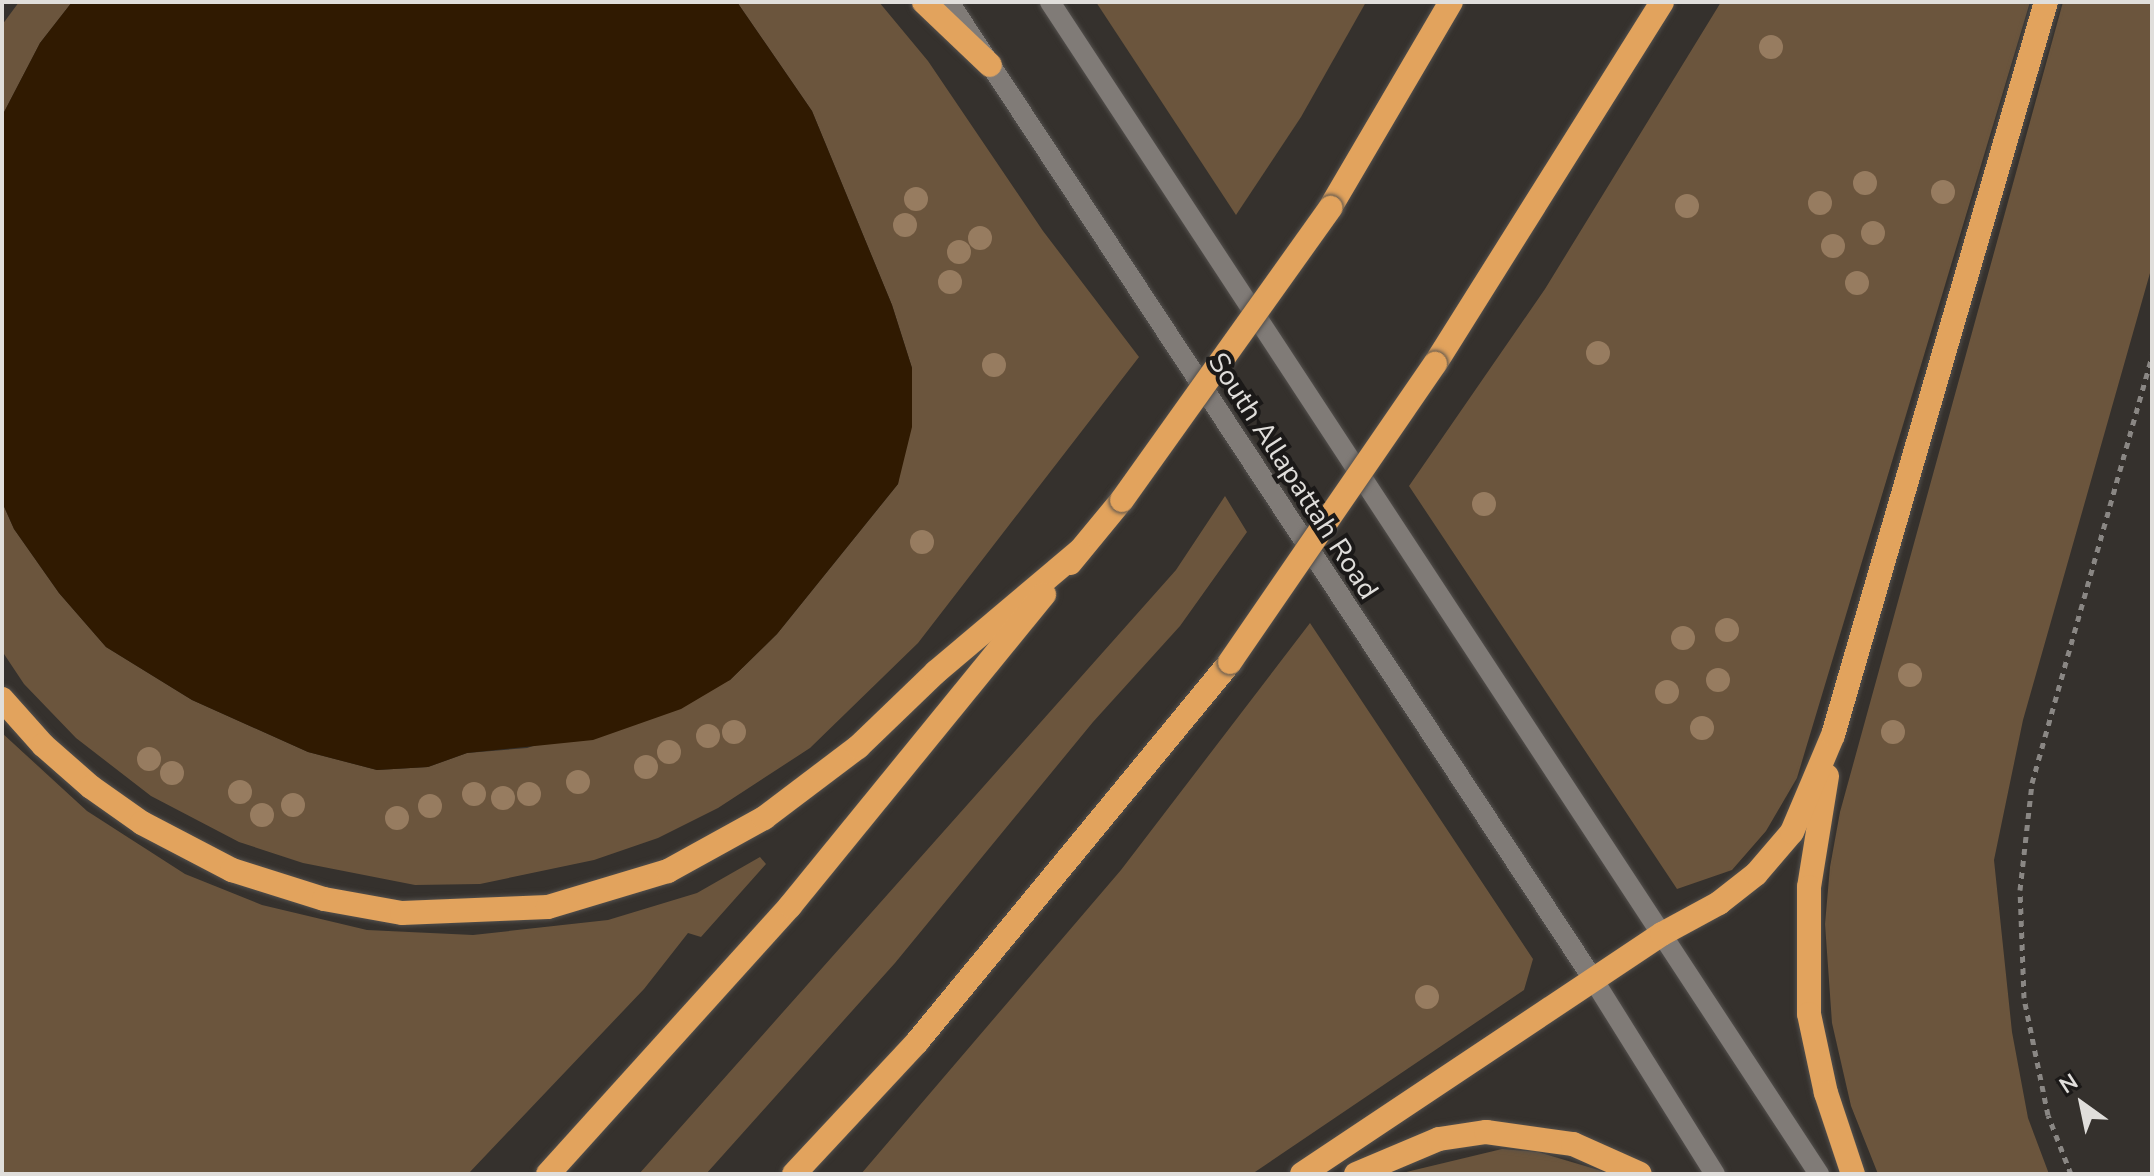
<!DOCTYPE html>
<html>
<head>
<meta charset="utf-8">
<style>
	body { margin:0 }
	#map { position:relative; width:2154px; height:1176px; overflow:hidden; background:#35312d; font-family:"Nunito Sans",sans-serif }
	div>[style] { position:absolute }
	[style*='--x'] { left:calc(var(--x)*1px); top:calc(var(--y)*1px); width:calc(var(--w)*1px); rotate:calc(var(--a)*1deg) }
	.green>* { inset:0; background:#6b553d }
	.water>* { inset:0; background:#301a01 }
	.path>* { height:5px; margin-top:-2.5px; transform-origin:0; background:repeating-linear-gradient(90deg,#8a8784 0 6px,transparent 0 12px) }
	.roads { filter:drop-shadow(0 0 2px #53504d) drop-shadow(0 0 2px #53504d) }
	.secondary>* { height:20px; margin:-10px; padding:0 10px; transform-origin:10px; border-radius:10px; background:#807b77 }
	.highway>* { height:24px; margin:-12px; padding:0 12px; transform-origin:12px; border-radius:12px; background:#e2a35d }
	.bridges { filter:drop-shadow(0 0 2px #53504d) drop-shadow(0 0 2px #53504d) }
	.highway-bridge>* { height:24px; margin:-12px; padding:0 12px; transform-origin:12px; border-radius:12px; background:#e2a35d }
	.trees>* { width:24px; height:24px; margin:-12px; border-radius:50%; background:#977c60 }
	span { translate:-50% -50%; white-space:nowrap; text-align:center; line-height:1.15; -webkit-text-stroke:8px #1b1918; paint-order:stroke }
	.street-label { font-size:28px; color:#e0dedb }
	.frame { position:absolute; inset:0; border:4px solid #e0dedb; pointer-events:none }
	.north { position:absolute; left:2042px; top:1064px; width:80px; height:80px; -webkit-text-stroke:6px #1b1918; paint-order:stroke; rotate:327deg; font-size:22px; font-weight:700; line-height:32px; text-align:center; color:#e0dedb }
	.north::after { content:''; display:block; margin:auto; width:28px; height:36px; background:#e0dedb; clip-path:polygon(50% 0,100% 100%,50% 72%,0 100%) }
</style>
</head>
<body>
<div id="map">
	<div class="green">
		<div style="clip-path:polygon(19px 2px,72px 2px,40px 43px,2px 116px,2px 25px)"></div>
		<div style="clip-path:polygon(737px 2px,879px 2px,928px 61px,1043px 231px,1139px 357px,918px 643px,810px 748px,718px 808px,658px 838px,594px 860px,480px 884px,415px 885px,303px 863px,239px 842px,151px 796px,76px 738px,24px 684px,2px 651px,2px 502px,14px 529px,59px 593px,106px 647px,192px 700px,308px 752px,377px 770px,428px 767px,467px 753px,527px 748px,730px 680px,777px 634px,898px 484px,912px 368px,892px 305px,812px 111px)"></div>
		<div style="clip-path:polygon(1096px 2px,1366px 2px,1301px 117px,1236px 215px)"></div>
		<div style="clip-path:polygon(1721px 2px,2030px 2px,1797px 778px,1766px 831px,1732px 870px,1677px 889px,1409px 486px,1545px 289px)"></div>
		<div style="clip-path:polygon(2063px 2px,2152px 2px,2152px 266px,2023px 720px,1994px 860px,2012px 1032px,2028px 1118px,2049px 1174px,1878px 1174px,1851px 1106px,1832px 1023px,1825px 924px,1830px 867px,1840px 812px)"></div>
		<div style="clip-path:polygon(1225px 496px,1247px 532px,1180px 626px,1093px 722px,895px 963px,706px 1174px,639px 1174px,1176px 570px)"></div>
		<div style="clip-path:polygon(1310px 623px,1533px 959px,1524px 990px,1252px 1174px,861px 1174px,1121px 870px)"></div>
		<div style="clip-path:polygon(2px 733px,87px 811px,185px 874px,262px 905px,367px 930px,473px 935px,608px 920px,697px 893px,760px 857px,766px 864px,701px 937px,688px 933px,644px 989px,468px 1174px,2px 1174px)"></div>
		<div style="clip-path:polygon(1502px 1149px,1538px 1152px,1612px 1174px,1398px 1174px)"></div>
	</div>
	<div class="water">
		<div style="clip-path:polygon(72px 2px,737px 2px,812px 111px,892px 305px,912px 368px,912px 427px,898px 484px,777px 634px,730px 680px,681px 709px,593px 740px,467px 753px,428px 767px,377px 770px,308px 752px,192px 700px,106px 647px,59px 593px,14px 529px,2px 502px,2px 116px,40px 43px)"></div>
	</div>
	<div class="path">
		<div style="--x:2071;--y:1174;--w:63;--a:-111.3"></div>
		<div style="--x:2048;--y:1115;--w:119;--a:-101.6"></div>
		<div style="--x:2024;--y:998;--w:108;--a:-92.1"></div>
		<div style="--x:2020;--y:890;--w:108;--a:-83.6"></div>
		<div style="--x:2032;--y:783;--w:445;--a:-74.3"></div>
	</div>
	<div class="roads">
		<div class="secondary">
			<div style="--x:949;--y:2;--w:1170;--a:56.61"></div>
			<div style="--x:1593;--y:979;--w:230;--a:58"></div>
			<div style="--x:1050;--y:2;--w:1402;--a:56.73"></div>
		</div>
		<div class="highway">
			<div style="--x:924;--y:2;--w:91;--a:43.7"></div>
			<div style="--x:1330;--y:208;--w:239;--a:-59.6"></div>
			<div style="--x:1435;--y:364;--w:427;--a:-57.9"></div>
			<div style="--x:1070;--y:563;--w:82;--a:-50.5"></div>
			<div style="--x:2;--y:699;--w:62;--a:48.3"></div>
			<div style="--x:43;--y:745;--w:64;--a:41.2"></div>
			<div style="--x:91;--y:787;--w:62;--a:35.2"></div>
			<div style="--x:142;--y:823;--w:102;--a:27.6"></div>
			<div style="--x:232;--y:870;--w:96;--a:17.5"></div>
			<div style="--x:324;--y:899;--w:79;--a:10.2"></div>
			<div style="--x:402;--y:913;--w:146;--a:-2.4"></div>
			<div style="--x:548;--y:907;--w:125;--a:-16.7"></div>
			<div style="--x:668;--y:871;--w:110;--a:-28.9"></div>
			<div style="--x:764;--y:818;--w:118;--a:-37.1"></div>
			<div style="--x:858;--y:747;--w:108;--a:-43.9"></div>
			<div style="--x:936;--y:672;--w:187;--a:-40.2"></div>
			<div style="--x:1827;--y:776;--w:112;--a:99.2"></div>
			<div style="--x:1809;--y:887;--w:127;--a:90"></div>
			<div style="--x:1809;--y:1014;--w:81;--a:77.9"></div>
			<div style="--x:1826;--y:1093;--w:85;--a:71.6"></div>
			<div style="--x:548;--y:1174;--w:361;--a:-47.9"></div>
			<div style="--x:790;--y:906;--w:402;--a:-50.8"></div>
			<div style="--x:794;--y:1174;--w:180;--a:-47"></div>
			<div style="--x:917;--y:1042;--w:492;--a:-50.5"></div>
			<div style="--x:1302;--y:1174;--w:433;--a:-33.7"></div>
			<div style="--x:1662;--y:934;--w:65;--a:-28.5"></div>
			<div style="--x:1719;--y:903;--w:47;--a:-38.1"></div>
			<div style="--x:1756;--y:874;--w:55;--a:-49.4"></div>
			<div style="--x:1792;--y:832;--w:105;--a:-67.1"></div>
			<div style="--x:1833;--y:735;--w:763;--a:-73.8"></div>
			<div style="--x:1356;--y:1174;--w:90;--a:-22.9"></div>
			<div style="--x:1439;--y:1139;--w:48;--a:-8.5"></div>
			<div style="--x:1486;--y:1132;--w:88;--a:7.9"></div>
			<div style="--x:1573;--y:1144;--w:73;--a:24.1"></div>
		</div>
	</div>
	<div class="bridges">
		<div class="highway-bridge">
			<div style="--x:1122;--y:500;--w:359;--a:-54.5"></div>
			<div style="--x:1230;--y:662;--w:362;--a:-55.5"></div>
		</div>
	</div>
	<div class="trees">
		<div style="left:1771px;top:47px"></div>
		<div style="left:1865px;top:183px"></div>
		<div style="left:1943px;top:192px"></div>
		<div style="left:916px;top:199px"></div>
		<div style="left:1820px;top:203px"></div>
		<div style="left:1687px;top:206px"></div>
		<div style="left:905px;top:225px"></div>
		<div style="left:1873px;top:233px"></div>
		<div style="left:980px;top:238px"></div>
		<div style="left:1833px;top:246px"></div>
		<div style="left:959px;top:252px"></div>
		<div style="left:950px;top:282px"></div>
		<div style="left:1857px;top:283px"></div>
		<div style="left:1598px;top:353px"></div>
		<div style="left:994px;top:365px"></div>
		<div style="left:1484px;top:504px"></div>
		<div style="left:922px;top:542px"></div>
		<div style="left:1727px;top:630px"></div>
		<div style="left:1683px;top:638px"></div>
		<div style="left:1910px;top:675px"></div>
		<div style="left:1718px;top:680px"></div>
		<div style="left:1667px;top:692px"></div>
		<div style="left:1702px;top:728px"></div>
		<div style="left:734px;top:732px"></div>
		<div style="left:1893px;top:732px"></div>
		<div style="left:708px;top:736px"></div>
		<div style="left:669px;top:752px"></div>
		<div style="left:149px;top:759px"></div>
		<div style="left:646px;top:767px"></div>
		<div style="left:172px;top:773px"></div>
		<div style="left:578px;top:782px"></div>
		<div style="left:240px;top:792px"></div>
		<div style="left:474px;top:794px"></div>
		<div style="left:529px;top:794px"></div>
		<div style="left:503px;top:798px"></div>
		<div style="left:293px;top:805px"></div>
		<div style="left:430px;top:806px"></div>
		<div style="left:262px;top:815px"></div>
		<div style="left:397px;top:818px"></div>
		<div style="left:1427px;top:997px"></div>
	</div>
	<div class="street-label">
		<span style="left:1293px;top:476px;rotate:57deg">South Allapattah Road</span>
	</div>
	<div class="frame"></div>
	<div class="north">N</div>
</div>
</body>
</html>
